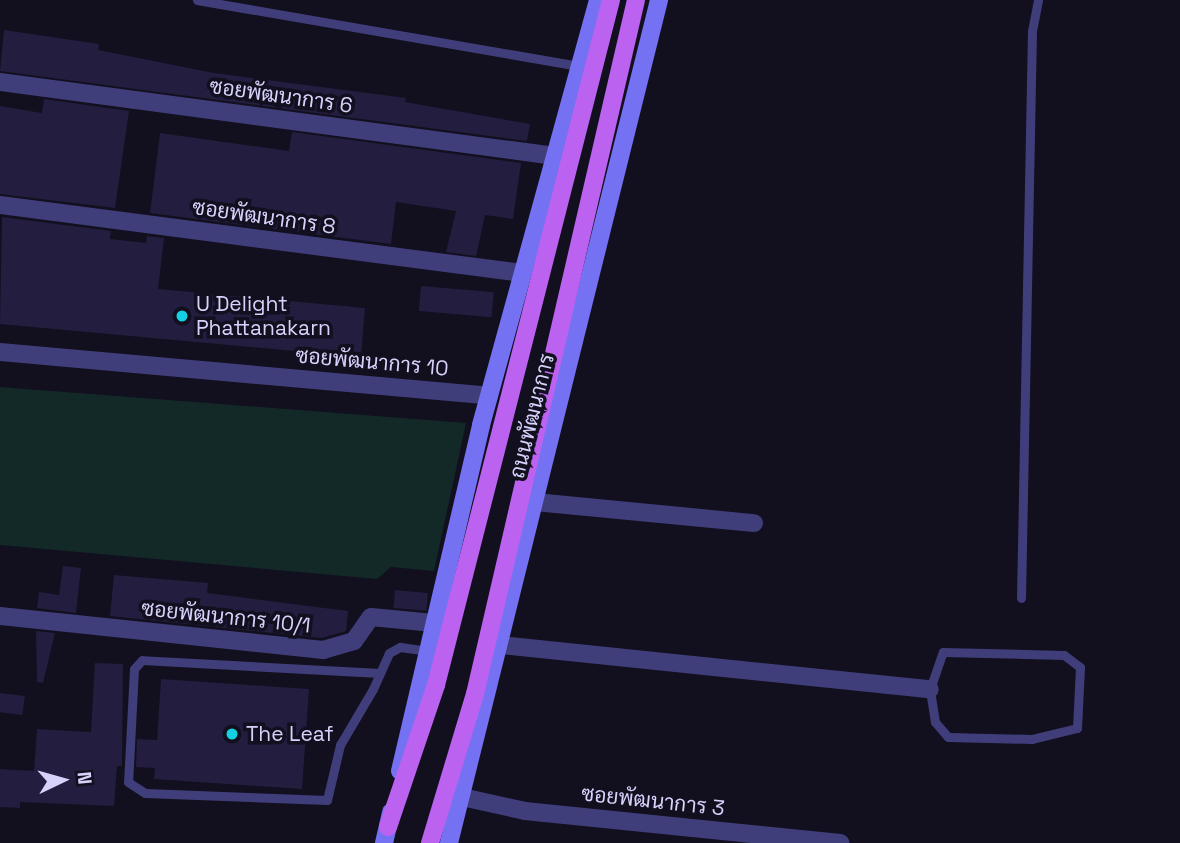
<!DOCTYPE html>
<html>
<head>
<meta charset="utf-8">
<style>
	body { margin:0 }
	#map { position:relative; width:1180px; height:843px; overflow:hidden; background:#120f1f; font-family:"Space Grotesk",Sarabun,sans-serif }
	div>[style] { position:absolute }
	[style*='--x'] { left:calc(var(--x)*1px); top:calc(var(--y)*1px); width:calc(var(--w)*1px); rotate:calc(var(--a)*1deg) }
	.green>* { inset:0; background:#122928 }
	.building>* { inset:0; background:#231d3f; transform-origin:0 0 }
	.lane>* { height:9px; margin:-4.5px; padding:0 4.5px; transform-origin:4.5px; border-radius:4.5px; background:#403e7a }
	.street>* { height:18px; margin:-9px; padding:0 9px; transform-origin:9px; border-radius:9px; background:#403e7a }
	.secondary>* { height:18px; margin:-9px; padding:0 9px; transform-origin:9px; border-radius:9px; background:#7472f2 }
	.primary>* { height:18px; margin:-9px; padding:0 9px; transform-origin:9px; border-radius:9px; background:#bb63f0 }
	.dots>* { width:19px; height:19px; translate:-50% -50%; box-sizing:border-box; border:4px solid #120f1f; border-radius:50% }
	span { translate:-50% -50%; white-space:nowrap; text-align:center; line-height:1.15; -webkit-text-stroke:7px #120f1f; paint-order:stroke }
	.street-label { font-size:21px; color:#d6d2fb }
	.poi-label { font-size:21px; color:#d6d2fb }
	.left { translate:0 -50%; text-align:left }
	.north { position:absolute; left:28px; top:745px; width:70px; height:70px; -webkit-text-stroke:5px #120f1f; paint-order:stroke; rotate:85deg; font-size:19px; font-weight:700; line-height:28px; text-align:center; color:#d6d2fb }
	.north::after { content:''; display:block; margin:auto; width:24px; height:32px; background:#d6d2fb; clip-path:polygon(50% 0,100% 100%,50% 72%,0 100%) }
</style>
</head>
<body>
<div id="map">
	<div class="green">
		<div style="clip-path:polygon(0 387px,466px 423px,434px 571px,391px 567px,377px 579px,0 545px)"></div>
	</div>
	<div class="building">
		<div style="clip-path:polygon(4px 30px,99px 44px,98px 50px,214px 73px,406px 98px,405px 102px,530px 124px,527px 141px,0 71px)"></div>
		<div style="clip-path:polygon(44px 99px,129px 111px,115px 208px,0 194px,0 106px,42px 113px)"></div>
		<div style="clip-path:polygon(292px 132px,521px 163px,513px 219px,485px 215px,476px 256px,446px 252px,456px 211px,396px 202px,391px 244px,150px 213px,160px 133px,289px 151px)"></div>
		<div style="clip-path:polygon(2px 217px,111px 231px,110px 239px,146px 243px,147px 236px,164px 238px,158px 289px,365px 308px,361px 357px,0 324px)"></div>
		<div style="left:421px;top:286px;width:73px;height:25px;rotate:5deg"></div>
		<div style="clip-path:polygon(63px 566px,81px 568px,76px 613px,37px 608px,39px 592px,59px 595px)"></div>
		<div style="clip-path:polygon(114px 575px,208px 583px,207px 593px,348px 611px,346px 631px,322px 638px,110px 616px)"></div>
		<div style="left:395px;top:590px;width:33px;height:18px;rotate:5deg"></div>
		<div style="clip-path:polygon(36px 631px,55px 633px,43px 683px,37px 682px)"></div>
		<div style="clip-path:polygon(95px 663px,123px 664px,122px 766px,117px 766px,114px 806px,20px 802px,20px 808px,0 807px,0 769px,34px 771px,37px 729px,91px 732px)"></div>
		<div style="clip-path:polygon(161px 679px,309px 689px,302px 789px,154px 779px,155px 768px,136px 767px,137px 739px,157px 740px)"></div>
		<div style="left:0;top:693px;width:25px;height:19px;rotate:7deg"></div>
	</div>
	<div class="lane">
		<div style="--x:197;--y:0;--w:389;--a:9.8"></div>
		<div style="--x:1021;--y:598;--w:567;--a:-88.89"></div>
		<div style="--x:1032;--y:31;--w:32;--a:-79"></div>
		<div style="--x:943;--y:652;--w:121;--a:1.4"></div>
		<div style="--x:1064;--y:655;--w:20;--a:37"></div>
		<div style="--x:1080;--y:667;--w:61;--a:92.8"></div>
		<div style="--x:1077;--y:728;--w:46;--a:166.3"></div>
		<div style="--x:1032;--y:739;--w:84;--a:-178.6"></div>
		<div style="--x:948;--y:737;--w:20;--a:-131"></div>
		<div style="--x:935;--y:722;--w:33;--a:-99"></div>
		<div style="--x:930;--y:689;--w:39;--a:-71"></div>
		<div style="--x:380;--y:673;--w:238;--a:-176.9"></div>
		<div style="--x:142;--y:660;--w:12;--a:132"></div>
		<div style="--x:134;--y:669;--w:113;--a:93"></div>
		<div style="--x:128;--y:782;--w:20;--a:33"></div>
		<div style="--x:145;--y:793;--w:182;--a:2.2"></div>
		<div style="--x:327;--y:800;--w:57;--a:-76.7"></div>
		<div style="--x:340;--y:745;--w:65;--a:-59.5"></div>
		<div style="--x:373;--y:689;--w:39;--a:-66"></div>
		<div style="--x:389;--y:653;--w:13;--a:-29"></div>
		<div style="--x:400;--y:647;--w:27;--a:8"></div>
	</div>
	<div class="street">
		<div style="--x:0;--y:82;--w:560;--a:7.59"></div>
		<div style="--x:0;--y:205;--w:526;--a:7.42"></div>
		<div style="--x:0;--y:352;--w:491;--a:5.1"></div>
		<div style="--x:535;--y:502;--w:220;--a:5.5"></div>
		<div style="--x:0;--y:616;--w:325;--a:6"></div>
		<div style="--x:323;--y:650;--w:32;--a:-16"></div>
		<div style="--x:354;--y:641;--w:29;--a:-55"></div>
		<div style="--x:371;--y:617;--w:63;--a:5.4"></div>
		<div style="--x:501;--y:645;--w:431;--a:5.9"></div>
		<div style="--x:462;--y:797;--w:65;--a:12.5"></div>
		<div style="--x:525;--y:811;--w:317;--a:5.8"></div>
	</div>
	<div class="secondary">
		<div style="--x:400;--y:771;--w:355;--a:-76.8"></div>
		<div style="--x:481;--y:425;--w:441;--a:-74.6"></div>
		<div style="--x:384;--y:843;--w:32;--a:-77"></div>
		<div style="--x:449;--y:843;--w:869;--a:-76.01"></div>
	</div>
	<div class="primary">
		<div style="--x:388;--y:827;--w:150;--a:-71.3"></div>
		<div style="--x:436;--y:685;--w:707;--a:-75.67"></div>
		<div style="--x:430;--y:843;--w:156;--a:-73.2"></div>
		<div style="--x:475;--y:694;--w:712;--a:-76.94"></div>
	</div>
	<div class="dots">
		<div style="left:182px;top:316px;background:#15cfe3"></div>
		<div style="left:232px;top:734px;background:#15cfe3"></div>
	</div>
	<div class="street-label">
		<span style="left:281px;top:96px;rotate:8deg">ซอยพัฒนาการ 6</span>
		<span style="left:264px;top:217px;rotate:8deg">ซอยพัฒนาการ 8</span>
		<span style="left:372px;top:362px;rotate:5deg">ซอยพัฒนาการ 10</span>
		<span style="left:532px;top:416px;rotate:-76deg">ถนนพัฒนาการ</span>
		<span style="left:226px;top:617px;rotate:6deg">ซอยพัฒนาการ 10/1</span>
		<span style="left:653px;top:801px;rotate:6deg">ซอยพัฒนาการ 3</span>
	</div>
	<div class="poi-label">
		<span class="left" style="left:196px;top:316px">U Delight<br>Phattanakarn</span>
		<span class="left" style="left:246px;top:734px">The Leaf</span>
	</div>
	<div class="north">N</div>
</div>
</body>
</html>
